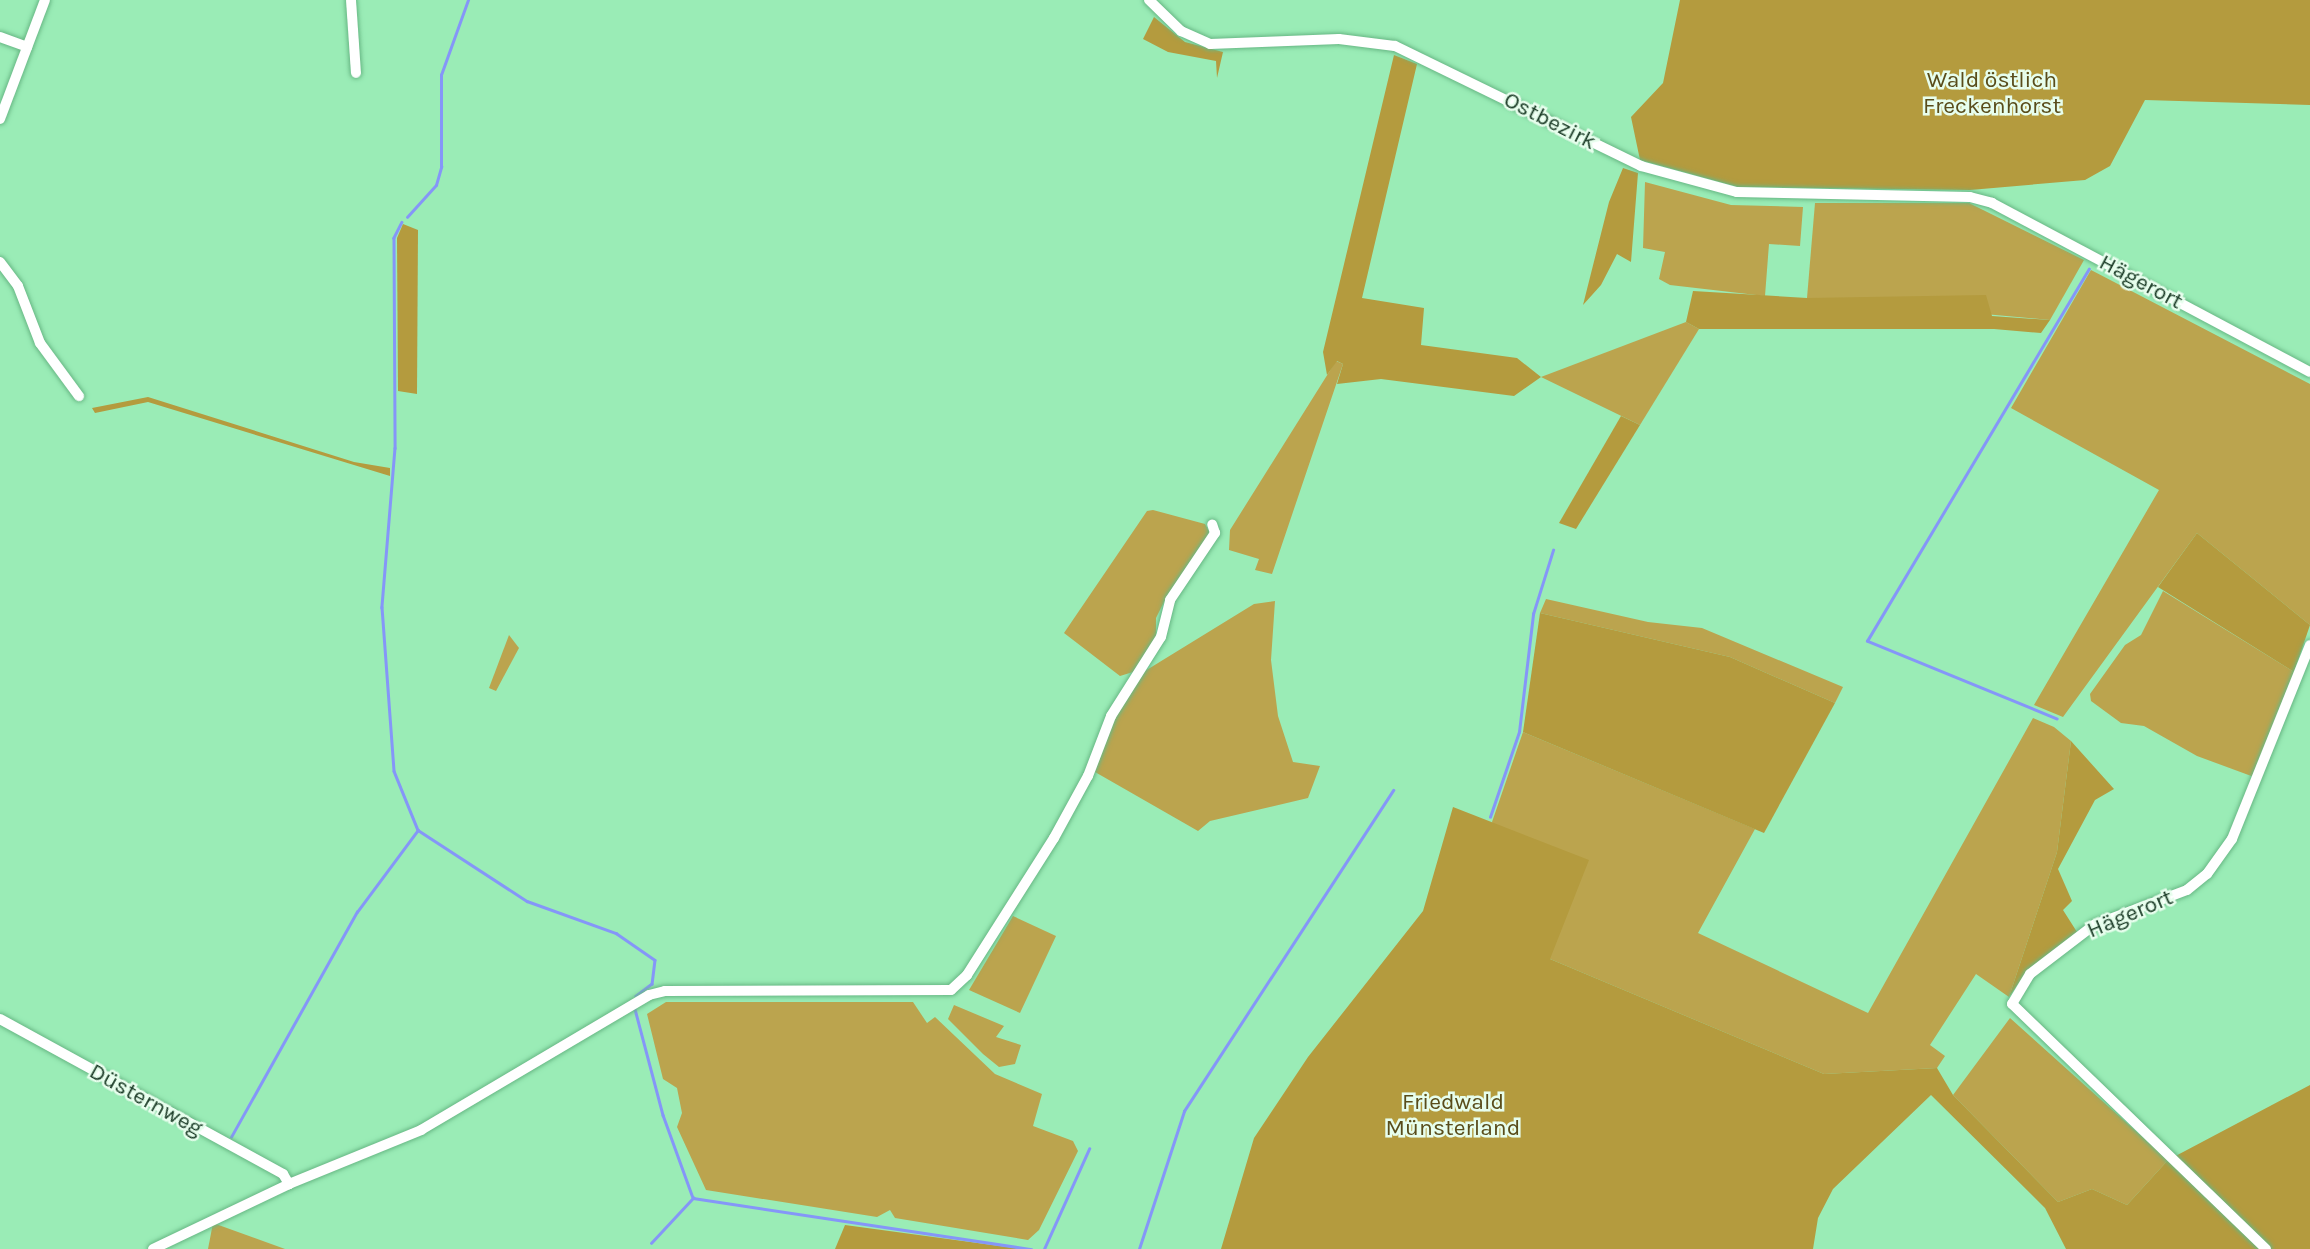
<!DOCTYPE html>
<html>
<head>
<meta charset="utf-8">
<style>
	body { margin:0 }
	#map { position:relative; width:2310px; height:1249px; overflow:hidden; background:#9aecb6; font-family:Karla,sans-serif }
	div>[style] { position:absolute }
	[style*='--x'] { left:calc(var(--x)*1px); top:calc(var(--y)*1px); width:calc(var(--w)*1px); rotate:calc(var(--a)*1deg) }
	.green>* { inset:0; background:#bba44e }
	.forest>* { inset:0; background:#b49b3e }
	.stream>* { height:2.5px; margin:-1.25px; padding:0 1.25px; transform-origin:1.25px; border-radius:1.25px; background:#8596f8 }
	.roads { filter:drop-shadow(0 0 2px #67b784) drop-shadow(0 0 2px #67b784) }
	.street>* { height:10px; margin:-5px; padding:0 5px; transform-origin:5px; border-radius:5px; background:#fff }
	span { translate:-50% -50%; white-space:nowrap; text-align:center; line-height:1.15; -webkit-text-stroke:5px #e7feed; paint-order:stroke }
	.park-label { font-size:23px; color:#594c1a }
	.street-label { font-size:23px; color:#1a3b26 }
</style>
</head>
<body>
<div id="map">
	<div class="green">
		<div style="clip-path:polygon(1645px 182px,1731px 205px,1803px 207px,1800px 246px,1769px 244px,1765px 296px,1670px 285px,1659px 279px,1665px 252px,1643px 248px)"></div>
		<div style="clip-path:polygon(1815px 203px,1969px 203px,2084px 260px,2050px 320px,1807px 298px)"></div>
		<div style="clip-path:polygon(2091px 270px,2310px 384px,2310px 625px,2197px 533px,2063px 717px,2034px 705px,2159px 490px,2011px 408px)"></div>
		<div style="clip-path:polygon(1686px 322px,1699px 329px,1640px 425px,1541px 377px)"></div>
		<div style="clip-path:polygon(1336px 361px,1343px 364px,1272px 574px,1255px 570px,1259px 559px,1229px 550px,1230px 530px)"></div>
		<div style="clip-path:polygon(1153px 510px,1205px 524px,1211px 535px,1166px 598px,1156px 618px,1156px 638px,1133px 672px,1120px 676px,1064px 633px,1147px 511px)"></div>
		<div style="clip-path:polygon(2163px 591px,2294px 672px,2254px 777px,2197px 756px,2144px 726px,2121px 723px,2091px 701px,2090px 694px,2125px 645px,2141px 635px)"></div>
		<div style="clip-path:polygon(1546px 599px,1648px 622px,1702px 628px,1843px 687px,1835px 703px,1730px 657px,1540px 613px)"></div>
		<div style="clip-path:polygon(1275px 601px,1271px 660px,1278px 716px,1293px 762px,1320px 766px,1308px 798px,1210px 821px,1198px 831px,1095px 772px,1114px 720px,1145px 671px,1254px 604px)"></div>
		<div style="clip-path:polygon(509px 635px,519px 648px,496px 691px,489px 688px)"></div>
		<div style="clip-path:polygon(2033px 718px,2054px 727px,2071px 741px,2057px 852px,2009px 997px,1976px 974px,1930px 1045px,1945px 1056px,1937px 1068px,1824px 1074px,1550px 959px,1492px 822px,1523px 732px,1755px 829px,1698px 933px,1868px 1013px)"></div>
		<div style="clip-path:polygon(1013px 916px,1056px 936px,1020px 1013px,969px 990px)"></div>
		<div style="clip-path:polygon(666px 1002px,913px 1002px,927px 1023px,935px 1017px,995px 1074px,1042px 1094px,1033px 1126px,1073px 1141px,1078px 1151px,1039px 1230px,1028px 1240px,895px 1218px,890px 1210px,877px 1217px,706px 1190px,677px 1127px,682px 1113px,677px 1088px,663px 1079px,647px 1014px)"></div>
		<div style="clip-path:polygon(954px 1005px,1004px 1026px,996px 1037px,1021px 1045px,1015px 1064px,999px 1067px,983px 1054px,948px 1019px)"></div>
		<div style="clip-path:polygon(2010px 1018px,2168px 1160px,2127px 1205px,2092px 1189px,2058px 1202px,1953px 1095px)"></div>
		<div style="clip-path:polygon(213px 1223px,285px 1249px,208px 1249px)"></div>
	</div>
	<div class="forest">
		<div style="clip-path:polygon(1680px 0,2310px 0,2310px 105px,2145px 100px,2110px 166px,2085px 180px,1970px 190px,1738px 187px,1640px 160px,1631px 117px,1663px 83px)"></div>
		<div style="clip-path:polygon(1154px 17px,1185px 42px,1223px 52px,1217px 78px,1216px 61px,1168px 52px,1143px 39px)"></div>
		<div style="clip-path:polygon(1394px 55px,1417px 64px,1362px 298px,1424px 308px,1421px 345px,1517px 358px,1541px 377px,1514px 396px,1381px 379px,1337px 384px,1343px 364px,1337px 361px,1327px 375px,1323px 352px)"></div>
		<div style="clip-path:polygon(1623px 168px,1638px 173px,1631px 262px,1617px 254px,1601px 285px,1583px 305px,1609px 202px)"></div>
		<div style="clip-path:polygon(403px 224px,418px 230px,417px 394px,398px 391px,397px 238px)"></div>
		<div style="clip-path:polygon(1693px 291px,1807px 298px,1986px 295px,1992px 316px,2050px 320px,2041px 333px,1994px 329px,1699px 329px,1686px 322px)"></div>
		<div style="clip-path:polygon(148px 397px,354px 462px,390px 468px,390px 476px,148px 402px,95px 413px,92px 408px)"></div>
		<div style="clip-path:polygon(1621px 416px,1640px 425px,1576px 529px,1559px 523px)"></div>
		<div style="clip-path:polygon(2197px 533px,2310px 625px,2294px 672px,2158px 587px)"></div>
		<div style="clip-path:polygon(1540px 613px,1730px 657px,1835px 703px,1764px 833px,1523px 732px)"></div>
		<div style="clip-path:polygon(2071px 741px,2114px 789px,2095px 800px,2058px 869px,2072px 901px,2063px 910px,2077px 932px,2027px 971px,2009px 997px,2057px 852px)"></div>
		<div style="clip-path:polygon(1453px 807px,1589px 860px,1550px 959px,1824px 1074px,1937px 1068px,1953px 1095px,2058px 1202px,2092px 1189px,2127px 1205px,2168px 1160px,2310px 1085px,2310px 1249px,2066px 1249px,2045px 1208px,1931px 1095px,1833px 1189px,1818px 1218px,1813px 1249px,1221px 1249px,1254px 1138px,1308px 1057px,1423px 911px)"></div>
		<div style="clip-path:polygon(845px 1225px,1021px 1249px,835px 1249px)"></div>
	</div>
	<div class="stream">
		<div style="--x:407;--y:217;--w:43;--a:-47.8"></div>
		<div style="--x:436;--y:185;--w:19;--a:-74"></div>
		<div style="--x:441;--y:167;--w:92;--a:-90"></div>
		<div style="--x:441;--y:75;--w:80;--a:-70.2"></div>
		<div style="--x:402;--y:222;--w:18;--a:117"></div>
		<div style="--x:394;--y:238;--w:210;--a:89.7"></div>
		<div style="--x:395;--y:448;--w:160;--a:94.7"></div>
		<div style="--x:382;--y:607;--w:164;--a:85.8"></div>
		<div style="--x:394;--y:771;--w:64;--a:67.9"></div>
		<div style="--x:418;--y:830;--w:130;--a:33.1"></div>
		<div style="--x:527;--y:901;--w:95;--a:19.8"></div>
		<div style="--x:616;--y:933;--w:47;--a:34.7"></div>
		<div style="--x:655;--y:960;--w:24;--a:97"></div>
		<div style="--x:652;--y:984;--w:20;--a:143"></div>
		<div style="--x:2057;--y:719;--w:205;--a:-157.7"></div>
		<div style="--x:1867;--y:641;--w:433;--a:-59.2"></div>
		<div style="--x:1490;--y:817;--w:90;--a:-71.2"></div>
		<div style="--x:1519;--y:732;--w:119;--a:-83.2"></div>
		<div style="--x:1533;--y:614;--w:67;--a:-72.6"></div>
		<div style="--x:635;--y:1009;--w:110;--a:75.2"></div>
		<div style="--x:663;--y:1115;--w:88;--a:70.1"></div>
		<div style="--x:231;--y:1137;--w:258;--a:-60.8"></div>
		<div style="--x:357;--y:912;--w:102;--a:-53.4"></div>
		<div style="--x:693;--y:1198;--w:342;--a:8.6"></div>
		<div style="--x:651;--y:1243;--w:62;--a:-47"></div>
		<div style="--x:1044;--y:1249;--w:110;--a:-65.8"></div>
		<div style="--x:1139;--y:1249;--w:145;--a:-71.9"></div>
		<div style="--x:1184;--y:1111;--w:383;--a:-56.9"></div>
	</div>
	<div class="roads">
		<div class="street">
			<div style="--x:351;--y:0;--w:73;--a:86.1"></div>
			<div style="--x:1149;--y:0;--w:45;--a:44.1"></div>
			<div style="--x:1181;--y:31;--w:32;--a:24"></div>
			<div style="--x:1210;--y:44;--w:129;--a:-2.2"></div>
			<div style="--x:1339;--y:39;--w:56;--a:7.1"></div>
			<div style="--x:1395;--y:46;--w:274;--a:26"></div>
			<div style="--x:1641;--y:166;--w:99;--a:15.2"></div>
			<div style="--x:1737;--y:192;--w:233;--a:1.2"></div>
			<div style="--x:1970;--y:197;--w:23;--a:15"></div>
			<div style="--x:1992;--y:203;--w:360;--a:28"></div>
			<div style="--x:0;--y:37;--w:29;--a:20"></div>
			<div style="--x:0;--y:119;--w:127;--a:-69.3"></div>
			<div style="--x:0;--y:262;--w:30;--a:53"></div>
			<div style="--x:18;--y:286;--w:61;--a:68.9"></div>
			<div style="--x:40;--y:343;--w:66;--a:53.7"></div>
			<div style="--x:0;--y:1019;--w:323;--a:28.7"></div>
			<div style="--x:283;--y:1174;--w:12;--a:59"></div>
			<div style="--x:153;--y:1249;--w:151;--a:-25.5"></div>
			<div style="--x:289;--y:1184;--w:143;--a:-22.2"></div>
			<div style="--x:421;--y:1130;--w:265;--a:-30.6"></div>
			<div style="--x:649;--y:995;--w:16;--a:-14"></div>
			<div style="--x:665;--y:991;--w:286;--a:-0.2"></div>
			<div style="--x:951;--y:990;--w:22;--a:-43"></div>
			<div style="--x:967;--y:975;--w:162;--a:-57.6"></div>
			<div style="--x:1054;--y:838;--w:71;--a:-61.3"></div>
			<div style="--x:1088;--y:776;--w:64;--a:-69"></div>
			<div style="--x:1111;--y:716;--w:93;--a:-57.7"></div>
			<div style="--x:1161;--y:637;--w:38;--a:-76"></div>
			<div style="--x:1170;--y:600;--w:81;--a:-56.1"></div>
			<div style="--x:1215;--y:533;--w:9;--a:-108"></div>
			<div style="--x:2266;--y:1249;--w:353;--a:-136"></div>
			<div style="--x:2012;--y:1004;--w:35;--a:-59"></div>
			<div style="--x:2030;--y:974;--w:81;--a:-37.4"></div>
			<div style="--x:2094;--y:925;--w:99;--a:-20.6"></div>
			<div style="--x:2187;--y:890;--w:26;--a:-39"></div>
			<div style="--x:2207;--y:874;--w:43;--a:-54.5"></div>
			<div style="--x:2232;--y:839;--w:209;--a:-68.1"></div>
		</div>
	</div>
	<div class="park-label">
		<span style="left:1992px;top:93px">Wald östlich<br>Freckenhorst</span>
		<span style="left:1453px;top:1115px">Friedwald<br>Münsterland</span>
	</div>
	<div class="street-label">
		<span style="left:1550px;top:121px;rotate:27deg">Ostbezirk</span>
		<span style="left:2141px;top:282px;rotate:28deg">Hägerort</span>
		<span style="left:2130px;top:914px;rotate:-23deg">Hägerort</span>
		<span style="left:146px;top:1100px;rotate:29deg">Düsternweg</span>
	</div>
</div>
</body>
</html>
